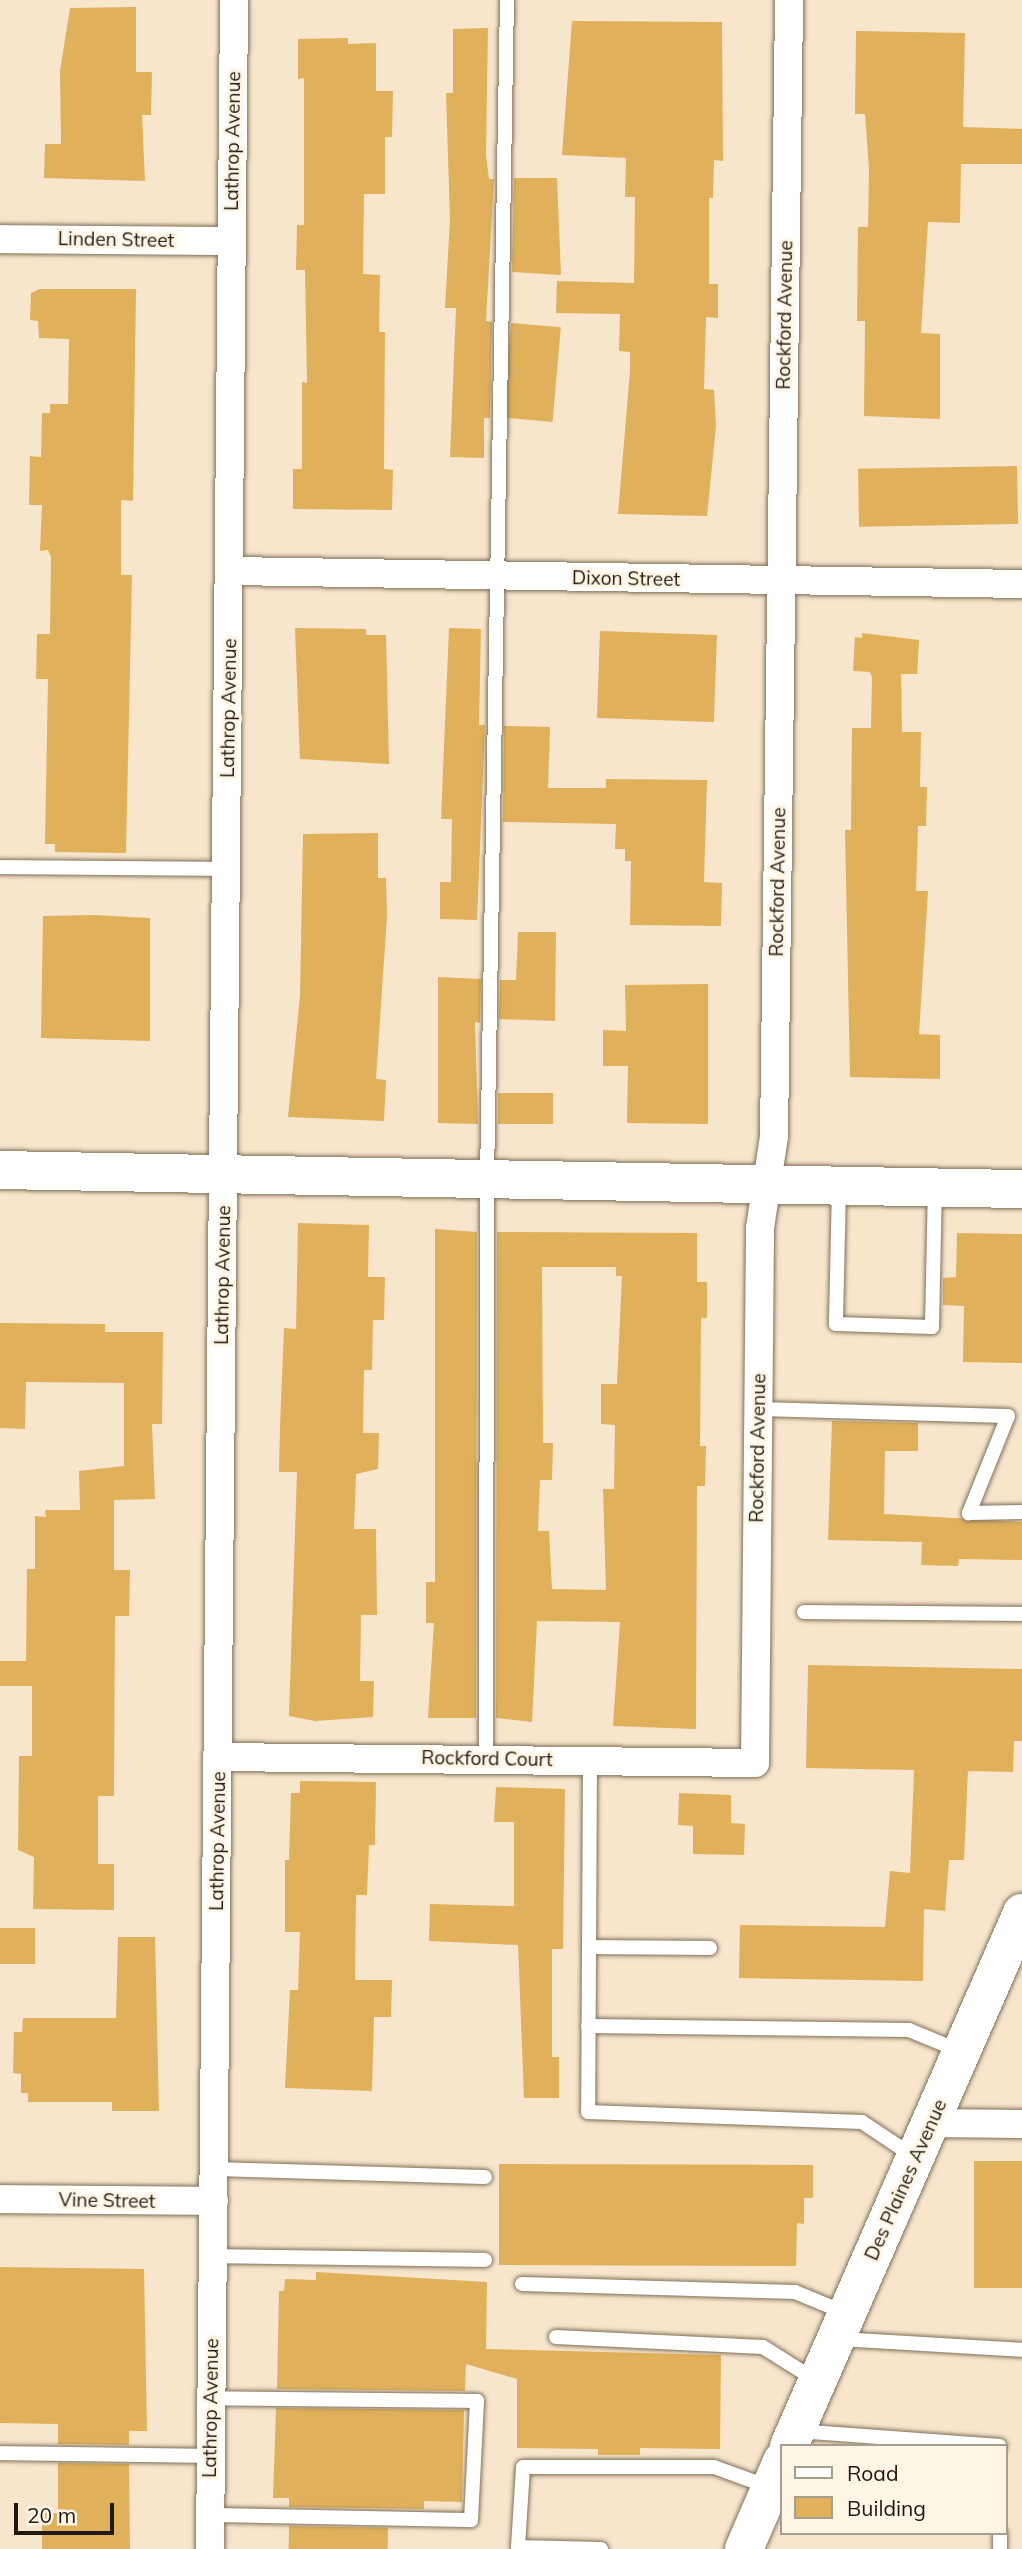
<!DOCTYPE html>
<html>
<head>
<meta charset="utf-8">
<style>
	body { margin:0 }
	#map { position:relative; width:1022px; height:2549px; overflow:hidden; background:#f7e6cc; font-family:Mulish,sans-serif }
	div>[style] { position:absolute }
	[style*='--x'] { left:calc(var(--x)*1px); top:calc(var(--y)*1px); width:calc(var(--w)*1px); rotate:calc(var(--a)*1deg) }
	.building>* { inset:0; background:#e1b05b; transform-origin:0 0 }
	.roads { filter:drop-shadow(0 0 2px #7f7058) drop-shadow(0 0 2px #7f7058) }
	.lane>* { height:14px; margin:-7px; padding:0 7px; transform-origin:7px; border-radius:7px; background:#fff }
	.street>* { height:28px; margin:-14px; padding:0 14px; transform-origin:14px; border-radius:14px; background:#fff }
	.secondary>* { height:38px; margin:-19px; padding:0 19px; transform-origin:19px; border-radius:19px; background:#fff }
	span { translate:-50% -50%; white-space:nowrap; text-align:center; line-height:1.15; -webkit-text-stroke:6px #fff5e5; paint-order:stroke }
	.street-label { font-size:19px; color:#201a10 }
	.legend { position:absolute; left:780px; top:2444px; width:228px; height:91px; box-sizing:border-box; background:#fff5e5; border:2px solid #a69d90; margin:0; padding:9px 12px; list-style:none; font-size:21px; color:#201a10 }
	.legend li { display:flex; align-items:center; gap:14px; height:35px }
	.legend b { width:35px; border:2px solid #a69d90 }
	.scale { position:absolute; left:14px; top:2503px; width:100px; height:32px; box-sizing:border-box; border:4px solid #201a10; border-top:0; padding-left:9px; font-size:21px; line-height:24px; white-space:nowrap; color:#201a10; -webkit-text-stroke:5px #fff5e5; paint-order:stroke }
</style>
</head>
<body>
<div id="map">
	<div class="building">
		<div style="clip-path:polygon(136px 7px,136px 72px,152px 72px,151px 115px,142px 115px,145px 181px,44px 178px,45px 144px,61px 144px,60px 71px,70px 8px)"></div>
		<div style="clip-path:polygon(572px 21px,722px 22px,723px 161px,714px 160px,713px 198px,709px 198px,709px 284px,718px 284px,718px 318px,706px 317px,704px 389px,714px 390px,716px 426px,707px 516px,618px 514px,630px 371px,630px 352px,619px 351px,620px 314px,556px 313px,557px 281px,634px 283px,635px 197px,625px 197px,626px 158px,562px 155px)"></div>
		<div style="clip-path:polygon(488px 28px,486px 155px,489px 179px,494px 179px,486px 321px,492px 322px,490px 418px,484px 418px,484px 458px,450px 457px,456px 308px,445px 308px,450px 220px,446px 93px,453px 93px,453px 29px)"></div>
		<div style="clip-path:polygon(856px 31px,965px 33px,963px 127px,1022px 129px,1022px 164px,961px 164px,960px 223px,928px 222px,921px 333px,940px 334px,940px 419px,864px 416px,865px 321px,857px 321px,858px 227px,868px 227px,869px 169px,865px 114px,855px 114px)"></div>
		<div style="clip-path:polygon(348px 38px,348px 44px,376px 43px,376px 91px,393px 91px,392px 137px,385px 137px,385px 194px,364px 194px,363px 274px,380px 275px,379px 332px,385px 332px,384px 469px,393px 470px,392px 510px,293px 509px,293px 469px,302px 469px,302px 382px,307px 383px,305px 270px,296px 270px,297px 225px,304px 225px,304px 78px,298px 79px,298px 39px)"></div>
		<div style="clip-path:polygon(514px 178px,557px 178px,561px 275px,512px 272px)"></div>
		<div style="clip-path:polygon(40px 289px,136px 289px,133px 501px,121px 500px,121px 575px,132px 575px,126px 853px,55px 852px,55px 844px,45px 844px,48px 679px,36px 679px,37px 634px,50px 634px,51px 557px,48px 550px,40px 551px,42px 505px,29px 505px,30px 456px,41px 457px,42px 413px,50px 413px,50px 404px,68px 404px,69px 339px,39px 338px,38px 321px,30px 320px,31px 293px)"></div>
		<div style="left:511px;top:323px;width:50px;height:95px;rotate:5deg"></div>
		<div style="left:1017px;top:466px;width:58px;height:159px;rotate:89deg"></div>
		<div style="clip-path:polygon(295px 628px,366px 629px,366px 635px,386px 635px,389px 764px,300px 759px)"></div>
		<div style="clip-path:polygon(449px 628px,481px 629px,479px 725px,485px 725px,477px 920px,440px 919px,440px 882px,451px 882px,452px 819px,441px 819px)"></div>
		<div style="left:600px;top:631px;width:117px;height:87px;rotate:2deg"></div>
		<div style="clip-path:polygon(862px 633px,919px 640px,917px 674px,901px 674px,902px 732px,921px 732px,920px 787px,927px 787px,926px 826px,918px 826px,916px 891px,928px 891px,919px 1034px,940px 1035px,940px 1079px,850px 1077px,845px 830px,851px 830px,852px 728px,871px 728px,872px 677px,870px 672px,853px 671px,855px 637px,862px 638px)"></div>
		<div style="clip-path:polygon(504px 726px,550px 727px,548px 788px,606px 788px,606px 779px,707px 780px,704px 882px,722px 883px,721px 926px,630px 925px,631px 861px,625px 861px,625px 849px,615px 849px,616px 824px,503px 822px)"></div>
		<div style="clip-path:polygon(378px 833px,378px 878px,386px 878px,387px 916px,376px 1079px,386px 1080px,384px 1121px,288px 1117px,300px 996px,303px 834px)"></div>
		<div style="clip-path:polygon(92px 915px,150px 918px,150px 1041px,41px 1038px,43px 916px)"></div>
		<div style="clip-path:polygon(518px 932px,556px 932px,555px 1021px,499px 1019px,500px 980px,516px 980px)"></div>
		<div style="clip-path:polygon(438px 977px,481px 979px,480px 1023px,475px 1022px,478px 1124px,438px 1123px)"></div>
		<div style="clip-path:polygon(708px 984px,708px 1124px,627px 1123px,628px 1066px,603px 1066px,603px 1030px,626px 1031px,625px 985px)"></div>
		<div style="left:498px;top:1093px;width:55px;height:31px"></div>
		<div style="clip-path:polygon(298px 1223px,369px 1225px,368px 1277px,385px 1277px,384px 1320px,373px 1320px,372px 1370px,364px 1370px,363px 1433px,379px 1433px,378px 1469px,356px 1474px,354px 1529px,376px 1529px,377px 1615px,361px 1615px,360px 1681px,374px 1681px,373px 1717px,315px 1721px,289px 1716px,297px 1472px,279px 1472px,280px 1426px,284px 1328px,296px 1329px)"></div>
		<div style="clip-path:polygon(435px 1229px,477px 1232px,476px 1718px,428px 1718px,434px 1623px,426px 1623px,426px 1582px,435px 1582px)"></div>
		<div style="clip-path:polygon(evenodd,497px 1232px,697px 1233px,697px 1282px,707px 1282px,707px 1318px,701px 1318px,700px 1446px,706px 1446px,705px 1486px,697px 1486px,696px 1729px,613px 1726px,620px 1622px,537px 1621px,532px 1722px,496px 1718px,497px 1232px,542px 1267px,616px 1267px,616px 1276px,622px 1276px,617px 1384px,601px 1384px,601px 1424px,615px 1425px,614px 1489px,603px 1489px,606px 1590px,552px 1589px,549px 1531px,538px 1531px,540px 1480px,552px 1480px,553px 1443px,543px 1443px,542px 1267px)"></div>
		<div style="clip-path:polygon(957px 1233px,1022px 1234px,1022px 1363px,963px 1362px,964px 1306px,943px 1305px,943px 1278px,956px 1277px)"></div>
		<div style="clip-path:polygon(0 1323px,105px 1324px,105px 1332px,163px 1332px,162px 1424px,152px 1424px,155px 1499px,114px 1500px,114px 1570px,130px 1570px,129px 1616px,115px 1616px,114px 1796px,98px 1796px,98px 1864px,114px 1864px,114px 1910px,33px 1909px,34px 1857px,18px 1850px,19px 1756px,32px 1756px,32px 1686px,0 1686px,0 1661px,26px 1661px,27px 1569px,35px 1569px,35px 1516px,46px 1517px,45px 1510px,80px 1510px,79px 1471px,124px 1466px,124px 1383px,26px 1382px,25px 1429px,0 1428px)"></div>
		<div style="clip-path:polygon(832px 1421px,918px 1423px,918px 1451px,885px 1451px,884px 1514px,1022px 1522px,1022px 1560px,959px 1559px,958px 1566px,921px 1565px,922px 1542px,828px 1540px)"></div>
		<div style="clip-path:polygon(808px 1665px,1022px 1669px,1022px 1741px,1014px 1741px,1013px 1772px,968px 1771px,964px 1860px,949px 1860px,945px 1911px,924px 1909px,923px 1981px,739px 1978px,740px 1925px,885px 1927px,890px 1871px,910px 1873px,914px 1770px,806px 1768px)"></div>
		<div style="clip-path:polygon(300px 1781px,376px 1782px,375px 1845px,369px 1845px,367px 1895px,356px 1895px,355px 1980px,392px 1980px,391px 2017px,374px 2017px,372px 2091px,285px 2088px,290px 1990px,298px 1990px,300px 1932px,285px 1932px,285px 1860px,289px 1860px,291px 1793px,300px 1793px)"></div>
		<div style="clip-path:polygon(496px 1787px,565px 1789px,563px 1949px,552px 1949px,552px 2057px,559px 2057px,559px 2098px,524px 2098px,518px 1945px,429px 1941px,430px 1904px,514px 1906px,514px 1822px,494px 1822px)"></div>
		<div style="clip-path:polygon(679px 1793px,731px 1795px,731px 1823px,745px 1824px,744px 1855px,693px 1854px,693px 1826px,678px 1825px)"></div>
		<div style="left:0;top:1928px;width:35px;height:36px"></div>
		<div style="clip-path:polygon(118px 1937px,155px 1937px,159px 2111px,112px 2111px,112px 2102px,28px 2102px,28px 2093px,21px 2093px,21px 2074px,13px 2073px,14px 2032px,22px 2032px,23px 2018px,116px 2018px)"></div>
		<div style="left:974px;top:2161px;width:48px;height:127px"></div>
		<div style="clip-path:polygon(499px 2164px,813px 2165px,813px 2198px,804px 2198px,804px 2224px,797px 2223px,796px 2266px,499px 2265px)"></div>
		<div style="clip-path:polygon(0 2267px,144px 2269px,147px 2431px,129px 2431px,129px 2445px,58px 2444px,58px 2424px,0 2423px)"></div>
		<div style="clip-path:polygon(316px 2272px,487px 2282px,486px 2349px,721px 2355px,720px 2449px,640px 2448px,640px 2455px,598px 2455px,598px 2449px,517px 2448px,517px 2379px,466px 2364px,465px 2391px,277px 2389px,279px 2291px,284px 2291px,285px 2279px,316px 2280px)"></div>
		<div style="clip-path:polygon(276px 2408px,464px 2410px,462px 2502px,424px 2501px,424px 2509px,289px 2507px,289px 2498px,273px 2498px)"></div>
		<div style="clip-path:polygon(58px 2463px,129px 2464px,130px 2549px,42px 2549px,42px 2513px,58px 2513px)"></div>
		<div style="left:289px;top:2526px;width:99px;height:23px;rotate:1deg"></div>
	</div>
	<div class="roads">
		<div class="lane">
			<div style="--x:0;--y:867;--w:228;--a:0.5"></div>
			<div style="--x:839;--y:1188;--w:136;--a:91.3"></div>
			<div style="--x:836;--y:1324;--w:96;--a:1.8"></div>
			<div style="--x:932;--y:1327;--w:139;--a:-88.8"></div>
			<div style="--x:758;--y:1409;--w:250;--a:1.6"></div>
			<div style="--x:1008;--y:1416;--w:105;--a:111.9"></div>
			<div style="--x:969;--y:1513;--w:53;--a:-1.1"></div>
			<div style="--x:804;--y:1612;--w:218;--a:0.5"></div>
			<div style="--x:486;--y:1759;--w:580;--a:-89.9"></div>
			<div style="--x:487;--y:1179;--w:1179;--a:-89.03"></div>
			<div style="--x:590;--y:1761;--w:351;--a:90.3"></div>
			<div style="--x:588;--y:2112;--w:274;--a:2.1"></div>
			<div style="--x:862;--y:2122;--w:61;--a:33.7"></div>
			<div style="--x:589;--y:1947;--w:121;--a:0.5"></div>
			<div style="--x:588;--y:2026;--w:321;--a:0.7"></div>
			<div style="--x:909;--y:2030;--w:55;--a:22.4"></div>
			<div style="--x:214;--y:2169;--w:271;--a:1.7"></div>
			<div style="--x:213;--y:2256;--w:272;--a:0.8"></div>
			<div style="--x:522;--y:2284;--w:273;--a:1.7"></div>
			<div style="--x:795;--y:2292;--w:55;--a:22.4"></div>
			<div style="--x:556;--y:2337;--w:207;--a:2.8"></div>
			<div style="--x:763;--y:2347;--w:64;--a:32.2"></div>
			<div style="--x:838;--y:2339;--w:184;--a:3.4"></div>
			<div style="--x:797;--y:2431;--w:203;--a:4.2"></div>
			<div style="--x:0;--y:2453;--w:211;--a:0.8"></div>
			<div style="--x:210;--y:2515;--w:261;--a:1.1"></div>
			<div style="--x:471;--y:2520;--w:119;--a:-87.1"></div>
			<div style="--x:477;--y:2401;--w:265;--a:-179.4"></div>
			<div style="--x:1000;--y:2533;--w:16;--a:90"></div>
			<div style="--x:601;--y:2549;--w:83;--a:-178.6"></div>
			<div style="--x:518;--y:2547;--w:80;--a:-86.4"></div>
			<div style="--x:523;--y:2467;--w:191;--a:0"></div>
			<div style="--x:714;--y:2467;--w:59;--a:20"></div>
		</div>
		<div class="street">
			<div style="--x:0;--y:239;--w:232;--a:0.5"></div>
			<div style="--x:231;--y:571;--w:791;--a:0.94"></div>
			<div style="--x:219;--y:1757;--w:536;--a:0.64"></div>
			<div style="--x:755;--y:1763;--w:535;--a:-89.46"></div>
			<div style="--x:760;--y:1228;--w:93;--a:-81.3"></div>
			<div style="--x:774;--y:1136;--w:1136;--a:-89.24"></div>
			<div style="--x:931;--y:2123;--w:91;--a:0.6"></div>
			<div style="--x:0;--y:2199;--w:214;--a:0.5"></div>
			<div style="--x:210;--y:2549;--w:2549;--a:-89.46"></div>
		</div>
		<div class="secondary">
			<div style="--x:0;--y:1170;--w:1022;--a:1.07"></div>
			<div style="--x:789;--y:2446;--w:582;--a:-66.39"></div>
			<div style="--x:744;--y:2549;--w:96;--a:-66.6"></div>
		</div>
	</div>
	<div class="street-label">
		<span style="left:233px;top:141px;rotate:-89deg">Lathrop Avenue</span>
		<span style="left:116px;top:240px;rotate:1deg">Linden Street</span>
		<span style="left:785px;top:315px;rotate:-89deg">Rockford Avenue</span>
		<span style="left:626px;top:579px;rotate:1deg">Dixon Street</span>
		<span style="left:229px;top:708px;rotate:-89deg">Lathrop Avenue</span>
		<span style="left:778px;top:882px;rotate:-89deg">Rockford Avenue</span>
		<span style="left:223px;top:1275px;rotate:-89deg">Lathrop Avenue</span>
		<span style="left:758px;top:1448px;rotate:-89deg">Rockford Avenue</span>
		<span style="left:487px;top:1759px;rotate:1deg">Rockford Court</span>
		<span style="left:218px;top:1841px;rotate:-89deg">Lathrop Avenue</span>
		<span style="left:906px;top:2180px;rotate:-66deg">Des Plaines Avenue</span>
		<span style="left:107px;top:2201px;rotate:1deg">Vine Street</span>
		<span style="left:211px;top:2408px;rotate:-89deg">Lathrop Avenue</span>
	</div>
	<ul class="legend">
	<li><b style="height:9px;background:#fff"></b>Road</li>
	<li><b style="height:19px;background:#e1b05b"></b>Building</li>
	</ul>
	<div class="scale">20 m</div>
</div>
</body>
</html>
